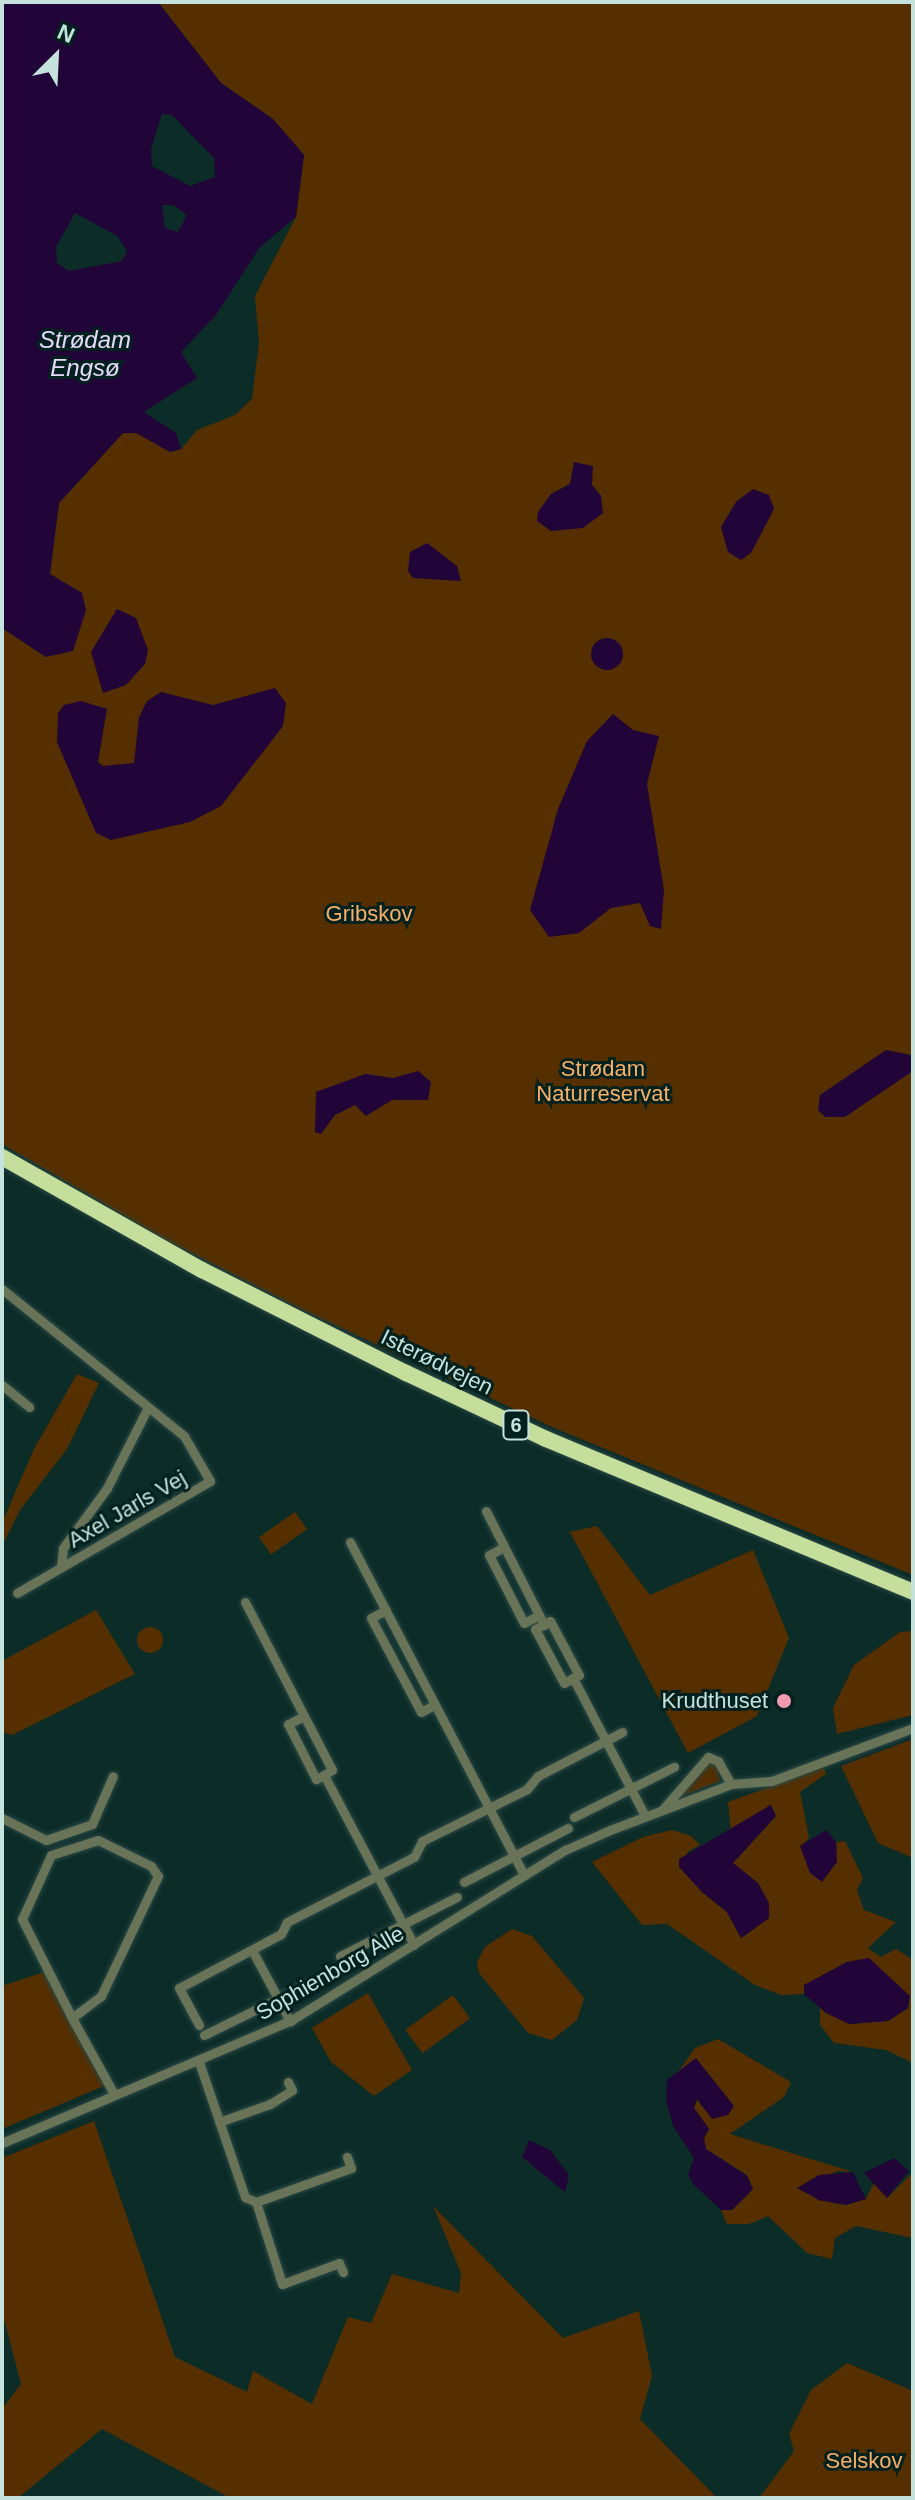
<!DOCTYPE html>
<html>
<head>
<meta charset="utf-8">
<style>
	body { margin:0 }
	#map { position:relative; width:915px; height:2500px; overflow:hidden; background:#0c2c28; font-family:Helvetica,sans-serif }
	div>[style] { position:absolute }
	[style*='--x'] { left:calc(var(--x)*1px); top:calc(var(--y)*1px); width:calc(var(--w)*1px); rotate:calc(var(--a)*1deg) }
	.green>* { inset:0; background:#552f00; transform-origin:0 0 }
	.round { border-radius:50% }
	.water>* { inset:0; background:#210538 }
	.roads { filter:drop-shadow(0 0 2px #2a4945) drop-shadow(0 0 2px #2a4945) }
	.street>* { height:9px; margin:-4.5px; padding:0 4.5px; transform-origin:4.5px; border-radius:4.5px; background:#697358 }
	.highway>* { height:16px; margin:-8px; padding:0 8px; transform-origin:8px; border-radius:8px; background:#c6de9b }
	.dots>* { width:22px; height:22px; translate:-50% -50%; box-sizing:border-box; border:4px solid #03221f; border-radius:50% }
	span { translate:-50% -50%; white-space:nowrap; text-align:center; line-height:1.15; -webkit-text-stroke:6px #03221f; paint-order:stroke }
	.shield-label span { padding:2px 6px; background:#03221f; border:2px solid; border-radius:6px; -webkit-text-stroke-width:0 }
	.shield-label { font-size:20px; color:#c5e2dd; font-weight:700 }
	.park-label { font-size:22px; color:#f8af68 }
	.street-label { font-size:22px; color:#c5e2dd }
	.poi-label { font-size:22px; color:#c5e2dd }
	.right { translate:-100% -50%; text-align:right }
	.water-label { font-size:24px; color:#e7d9fb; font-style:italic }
	.frame { position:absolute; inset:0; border:4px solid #c5e2dd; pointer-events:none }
	.north { position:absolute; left:16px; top:16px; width:80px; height:80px; -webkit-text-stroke:6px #03221f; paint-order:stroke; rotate:24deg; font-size:22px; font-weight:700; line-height:32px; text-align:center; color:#c5e2dd }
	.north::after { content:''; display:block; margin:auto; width:28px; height:36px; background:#c5e2dd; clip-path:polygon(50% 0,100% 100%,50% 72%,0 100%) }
</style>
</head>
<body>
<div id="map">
	<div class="green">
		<div style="clip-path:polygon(evenodd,158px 2px,913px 2px,913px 1575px,554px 1428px,303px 1310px,166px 1240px,2px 1144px,2px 628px,46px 657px,82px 593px,50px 574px,59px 503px,123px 433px,136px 432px,170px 452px,181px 449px,197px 430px,235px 415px,252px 399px,259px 343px,255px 296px,296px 217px,304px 155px,273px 119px,221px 83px,158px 2px,570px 484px,592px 485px,601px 496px,551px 494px,570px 484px)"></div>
		<div style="clip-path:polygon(77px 1374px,99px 1383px,67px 1449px,20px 1510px,2px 1546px,2px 1523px,34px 1449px)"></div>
		<div style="left:295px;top:1512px;width:21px;height:44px;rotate:55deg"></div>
		<div style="clip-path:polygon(597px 1526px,650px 1595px,753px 1550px,789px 1638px,757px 1716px,688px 1753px,570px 1532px)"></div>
		<div style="clip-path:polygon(96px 1610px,135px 1674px,12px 1735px,2px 1732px,2px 1661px)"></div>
		<div class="round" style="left:137px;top:1627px;width:26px;height:26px"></div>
		<div style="clip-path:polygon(913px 1631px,913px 1715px,837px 1734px,833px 1708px,854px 1665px,900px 1632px)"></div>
		<div style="clip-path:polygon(913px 1739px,913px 1858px,878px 1843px,841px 1766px)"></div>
		<div style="clip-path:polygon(708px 1762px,716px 1764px,720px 1781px,674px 1799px)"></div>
		<div style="clip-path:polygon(824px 1767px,826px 1774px,800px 1792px,809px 1838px,801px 1847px,837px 1851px,836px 1842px,845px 1841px,863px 1878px,857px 1890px,864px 1910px,896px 1922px,868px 1948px,881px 1957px,896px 1949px,913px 1960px,913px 2063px,886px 2050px,834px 2043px,820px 2025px,820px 2008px,850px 2024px,888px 2021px,908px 2008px,847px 1962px,805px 1985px,804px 1994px,781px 1995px,755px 1985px,667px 1924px,642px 1925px,592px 1862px,643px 1837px,672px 1830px,691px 1836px,700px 1845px,687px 1852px,702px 1892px,727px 1912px,741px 1938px,769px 1918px,758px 1883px,733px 1863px,776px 1816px,770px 1805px,731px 1833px,728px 1802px)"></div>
		<div style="clip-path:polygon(512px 1929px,532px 1936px,584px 1998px,577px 2020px,552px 2040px,528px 2033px,479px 1973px,477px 1962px,485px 1947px)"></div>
		<div style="clip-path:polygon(44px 1972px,104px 2086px,2px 2129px,2px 1986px)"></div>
		<div style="clip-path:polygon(368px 1993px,412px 2070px,374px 2096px,331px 2062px,312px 2028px)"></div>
		<div style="left:453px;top:1995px;width:29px;height:59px;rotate:54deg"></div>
		<div style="clip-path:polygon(718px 2039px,791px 2082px,784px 2097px,730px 2134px,853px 2172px,838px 2171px,798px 2188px,819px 2200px,846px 2205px,866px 2199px,874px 2183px,887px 2198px,913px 2172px,913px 2238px,856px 2226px,835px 2238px,832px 2259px,807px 2253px,768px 2216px,749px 2224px,727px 2224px,721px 2210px,732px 2210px,753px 2189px,747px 2175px,706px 2149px,704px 2138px,709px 2129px,694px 2108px,697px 2099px,705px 2110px,692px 2061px,679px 2071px,695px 2048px)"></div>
		<div style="clip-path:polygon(94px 2121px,175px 2357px,247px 2392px,253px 2371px,312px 2404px,348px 2317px,371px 2323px,392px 2274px,459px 2293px,461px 2273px,433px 2206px,563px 2338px,639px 2311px,652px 2376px,640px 2419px,717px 2498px,230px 2498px,102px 2429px,18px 2498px,2px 2498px,2px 2409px,21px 2384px,2px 2312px,2px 2158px)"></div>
		<div style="clip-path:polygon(847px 2363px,913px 2391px,913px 2498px,759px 2498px,794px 2451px,789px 2434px,811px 2390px)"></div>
	</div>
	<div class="water">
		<div style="clip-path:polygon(evenodd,2px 2px,158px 2px,221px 83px,273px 119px,304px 155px,296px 217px,260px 247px,216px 315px,181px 352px,197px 378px,144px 412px,176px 433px,181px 449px,170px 452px,136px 433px,123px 433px,59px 503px,50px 574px,82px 593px,86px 610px,73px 651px,46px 657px,2px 628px,2px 2px,162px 114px,172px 115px,214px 158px,215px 177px,190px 186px,152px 166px,151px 149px,162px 114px,2px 2px,162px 205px,173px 205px,187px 215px,178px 232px,165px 228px,162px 205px,2px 2px,75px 213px,117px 236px,127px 251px,122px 261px,69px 271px,57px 263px,56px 247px,75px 213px)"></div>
		<div style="clip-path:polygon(574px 462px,593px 466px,592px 485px,601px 496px,603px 513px,583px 528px,551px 531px,537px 521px,538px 512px,551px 494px,570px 484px)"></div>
		<div style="clip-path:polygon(753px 489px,769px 495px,774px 509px,751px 553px,741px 560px,728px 552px,721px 527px,736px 502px)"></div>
		<div style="clip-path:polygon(427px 543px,457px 566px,461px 581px,413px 578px,408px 571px,410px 552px)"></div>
		<div style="clip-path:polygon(117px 609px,136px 618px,148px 650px,145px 664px,126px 685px,103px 693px,91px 652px)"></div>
		<div class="round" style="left:591px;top:638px;width:32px;height:32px"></div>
		<div style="clip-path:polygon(275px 688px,286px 703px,283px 726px,221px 806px,190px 822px,111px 840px,96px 833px,57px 742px,58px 713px,64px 705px,81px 701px,107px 709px,98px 762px,103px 766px,134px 763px,139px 717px,147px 701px,161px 692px,213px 705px)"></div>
		<div style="clip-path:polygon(613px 714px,633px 730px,659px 736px,647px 784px,664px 890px,661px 929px,650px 926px,640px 903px,611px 908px,579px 933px,549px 937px,530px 910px,558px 809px,587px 741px)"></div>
		<div style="clip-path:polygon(886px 1050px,911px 1055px,913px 1071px,845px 1117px,825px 1117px,818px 1110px,820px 1095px)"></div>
		<div style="clip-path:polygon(418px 1071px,431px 1082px,428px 1100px,392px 1100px,366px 1116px,355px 1105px,335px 1115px,321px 1134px,315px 1132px,316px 1092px,365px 1074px,393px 1078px)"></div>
		<div style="clip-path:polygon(771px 1805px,776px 1816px,733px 1863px,758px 1883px,769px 1903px,769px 1918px,741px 1938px,727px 1912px,702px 1892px,679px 1867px,679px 1859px)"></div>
		<div style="clip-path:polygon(826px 1830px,836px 1842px,837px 1862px,822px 1882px,810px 1873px,800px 1846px)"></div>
		<div style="clip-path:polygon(869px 1958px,910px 1996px,908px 2008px,888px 2021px,849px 2024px,826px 2013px,804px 1994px,804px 1985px,847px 1962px)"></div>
		<div style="clip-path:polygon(696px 2058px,734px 2106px,728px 2115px,712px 2119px,697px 2099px,694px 2108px,709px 2129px,704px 2138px,706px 2149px,747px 2176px,753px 2189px,732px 2210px,721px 2210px,693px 2184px,688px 2174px,694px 2158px,673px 2126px,666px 2099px,667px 2080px)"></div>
		<div style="clip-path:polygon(529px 2140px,550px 2150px,569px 2175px,565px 2192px,522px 2157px)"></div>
		<div style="clip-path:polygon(894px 2158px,909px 2171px,887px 2198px,864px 2173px)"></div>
		<div style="clip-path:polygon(853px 2172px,866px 2199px,846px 2205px,819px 2200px,797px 2188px,819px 2175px)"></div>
	</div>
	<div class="roads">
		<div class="street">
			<div style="--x:2;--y:1289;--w:234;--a:38.9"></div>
			<div style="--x:184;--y:1436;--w:52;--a:60"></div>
			<div style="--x:210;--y:1481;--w:223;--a:149.9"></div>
			<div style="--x:2;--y:1385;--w:35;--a:39"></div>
			<div style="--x:486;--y:1511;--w:128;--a:63"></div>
			<div style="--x:350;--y:1542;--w:376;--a:62.4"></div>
			<div style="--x:504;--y:1547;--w:17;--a:152"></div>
			<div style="--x:489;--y:1555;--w:76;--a:62.8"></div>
			<div style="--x:524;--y:1623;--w:17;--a:-28"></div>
			<div style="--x:61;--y:1567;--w:19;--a:-84"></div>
			<div style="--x:63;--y:1548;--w:74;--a:-53.7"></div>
			<div style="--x:107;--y:1488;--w:89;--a:-63.1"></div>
			<div style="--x:245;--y:1602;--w:189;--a:62.6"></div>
			<div style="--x:332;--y:1770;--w:9;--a:148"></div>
			<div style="--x:324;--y:1775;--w:192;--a:62.1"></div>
			<div style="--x:386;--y:1610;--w:17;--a:152"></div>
			<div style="--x:371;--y:1618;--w:106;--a:62"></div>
			<div style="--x:421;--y:1712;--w:13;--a:-29"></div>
			<div style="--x:573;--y:1678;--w:10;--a:151"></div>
			<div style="--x:564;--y:1683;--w:61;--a:-118.2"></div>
			<div style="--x:535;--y:1629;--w:17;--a:-28"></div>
			<div style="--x:550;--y:1621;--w:61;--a:61.8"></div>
			<div style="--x:579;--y:1675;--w:7;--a:153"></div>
			<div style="--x:573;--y:1678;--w:156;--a:62.4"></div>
			<div style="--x:304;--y:1716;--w:18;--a:153"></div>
			<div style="--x:288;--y:1724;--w:62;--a:63"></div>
			<div style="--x:316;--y:1779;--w:9;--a:-27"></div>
			<div style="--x:663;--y:1809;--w:69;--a:-49.1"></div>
			<div style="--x:708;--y:1757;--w:11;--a:22"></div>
			<div style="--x:718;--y:1761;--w:26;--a:61"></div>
			<div style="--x:574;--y:1817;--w:112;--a:-26.6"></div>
			<div style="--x:2;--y:1818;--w:49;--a:26.6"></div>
			<div style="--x:46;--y:1840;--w:49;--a:-19.2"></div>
			<div style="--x:92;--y:1824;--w:52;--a:-66.4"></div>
			<div style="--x:464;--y:1882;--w:117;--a:-27.4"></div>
			<div style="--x:252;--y:1950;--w:81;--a:61.8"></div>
			<div style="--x:340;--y:1956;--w:131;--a:-26.8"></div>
			<div style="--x:72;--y:2018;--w:111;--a:-116.8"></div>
			<div style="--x:22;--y:1919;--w:70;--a:-65.6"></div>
			<div style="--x:51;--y:1855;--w:49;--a:-17.7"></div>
			<div style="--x:98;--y:1840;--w:59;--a:26.1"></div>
			<div style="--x:151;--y:1866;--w:12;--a:55"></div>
			<div style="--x:158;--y:1876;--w:133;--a:115.4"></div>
			<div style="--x:101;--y:1996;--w:36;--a:143"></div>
			<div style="--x:72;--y:2018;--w:87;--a:61.1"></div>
			<div style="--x:199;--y:2025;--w:42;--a:-118.4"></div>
			<div style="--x:179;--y:1988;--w:115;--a:-27.9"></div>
			<div style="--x:281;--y:1934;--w:13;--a:-63"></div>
			<div style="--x:287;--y:1922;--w:143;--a:-27.1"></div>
			<div style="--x:414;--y:1857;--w:18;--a:-63"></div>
			<div style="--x:422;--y:1841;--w:117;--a:-26.3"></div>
			<div style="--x:527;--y:1789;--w:17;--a:-50"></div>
			<div style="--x:538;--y:1776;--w:95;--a:-27.6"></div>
			<div style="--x:204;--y:2035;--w:145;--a:-26.2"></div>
			<div style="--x:199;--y:2062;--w:143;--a:71.2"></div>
			<div style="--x:245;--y:2197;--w:12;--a:24"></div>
			<div style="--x:256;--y:2202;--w:86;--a:72.4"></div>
			<div style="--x:282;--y:2284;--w:61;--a:-20.2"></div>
			<div style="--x:339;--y:2263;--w:10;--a:66"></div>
			<div style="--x:219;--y:2122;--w:54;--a:-19.4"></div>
			<div style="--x:270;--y:2104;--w:26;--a:-32"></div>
			<div style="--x:292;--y:2090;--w:9;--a:-117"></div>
			<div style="--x:2;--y:2143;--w:313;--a:-23"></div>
			<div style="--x:290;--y:2021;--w:324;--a:-31.9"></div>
			<div style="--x:565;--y:1850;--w:49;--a:-24"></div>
			<div style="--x:610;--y:1830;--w:129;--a:-20.8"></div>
			<div style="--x:731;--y:1784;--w:41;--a:-4.2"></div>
			<div style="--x:772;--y:1781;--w:151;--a:-20.6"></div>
			<div style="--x:256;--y:2202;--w:101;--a:-19.7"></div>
			<div style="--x:351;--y:2168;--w:12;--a:-110"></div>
		</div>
		<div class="highway">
			<div style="--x:2;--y:1157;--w:230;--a:29.5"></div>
			<div style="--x:202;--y:1270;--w:229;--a:26.8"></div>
			<div style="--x:406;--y:1373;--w:155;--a:25.2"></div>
			<div style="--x:546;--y:1439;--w:398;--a:22.6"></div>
		</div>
	</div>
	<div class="dots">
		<div style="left:784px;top:1701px;background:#f29aaf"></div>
	</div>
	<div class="shield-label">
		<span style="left:516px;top:1425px">6</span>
	</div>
	<div class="park-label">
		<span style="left:369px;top:914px">Gribskov</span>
		<span style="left:603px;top:1081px">Strødam<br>Naturreservat</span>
		<span style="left:864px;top:2461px">Selskov</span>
	</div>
	<div class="street-label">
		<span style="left:437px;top:1362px;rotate:26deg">Isterødvejen</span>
		<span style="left:127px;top:1509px;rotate:-30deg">Axel Jarls Vej</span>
		<span style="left:330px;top:1973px;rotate:-30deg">Sophienborg Alle</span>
	</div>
	<div class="poi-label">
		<span class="right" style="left:768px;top:1701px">Krudthuset</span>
	</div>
	<div class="water-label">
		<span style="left:85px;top:354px">Strødam<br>Engsø</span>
	</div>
	<div class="frame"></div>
	<div class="north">N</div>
</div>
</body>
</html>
